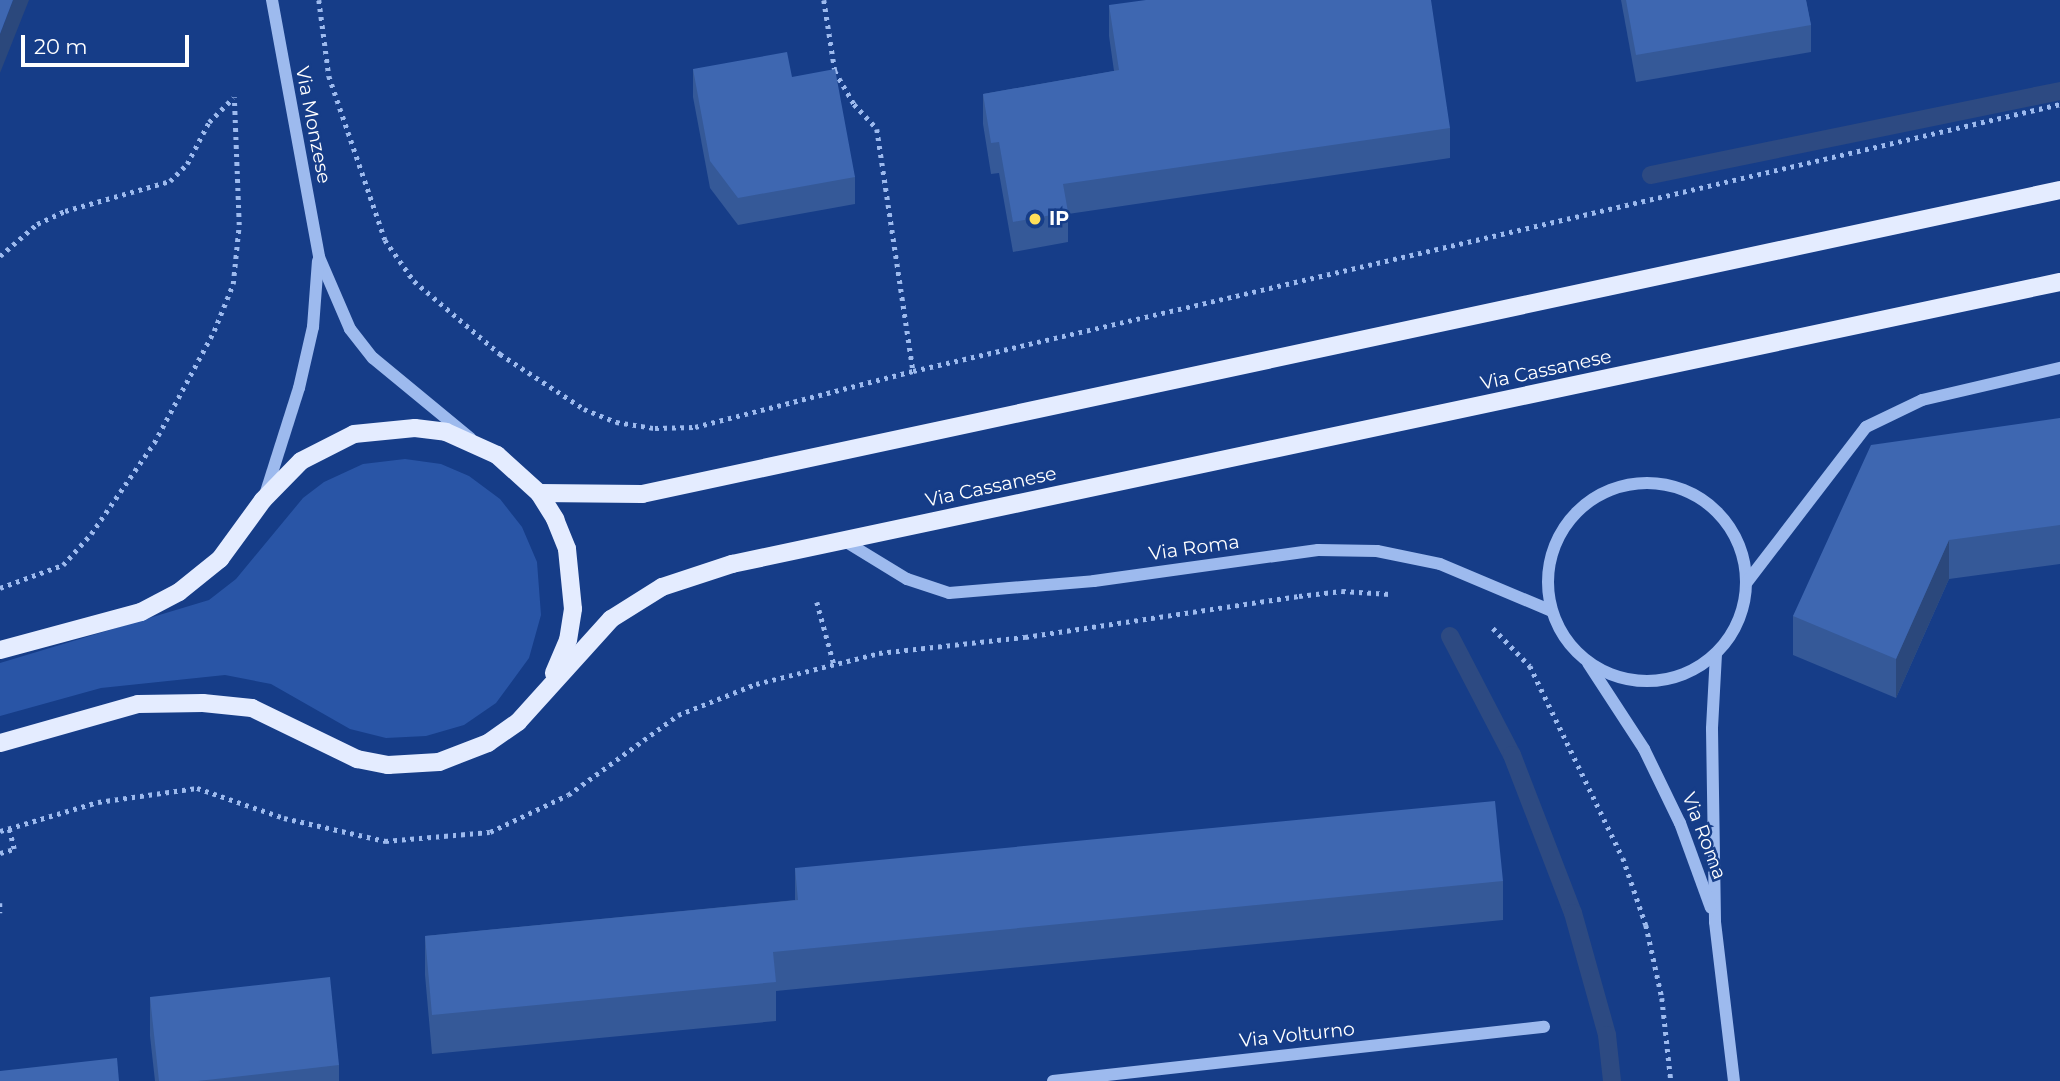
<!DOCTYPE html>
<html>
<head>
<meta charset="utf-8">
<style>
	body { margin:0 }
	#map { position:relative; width:2060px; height:1081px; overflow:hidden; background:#163d88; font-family:Montserrat,sans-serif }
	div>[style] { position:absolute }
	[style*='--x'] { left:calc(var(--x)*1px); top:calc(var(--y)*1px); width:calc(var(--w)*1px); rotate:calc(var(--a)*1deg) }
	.green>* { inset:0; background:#2955a6 }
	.stream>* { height:18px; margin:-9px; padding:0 9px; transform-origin:9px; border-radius:9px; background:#2d4a82 }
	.path>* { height:4.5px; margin-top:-2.25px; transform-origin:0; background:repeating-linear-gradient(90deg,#9dbaee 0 3.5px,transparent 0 8.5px) }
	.minor>* { height:12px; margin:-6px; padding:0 6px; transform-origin:6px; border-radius:6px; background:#9dbaee }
	.minor>.ring { margin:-6px; padding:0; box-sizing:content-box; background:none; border:12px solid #9dbaee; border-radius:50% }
	.major>* { height:18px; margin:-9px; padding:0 9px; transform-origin:9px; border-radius:9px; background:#e4ecff }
	.wall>* { inset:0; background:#355998 }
	.shaded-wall>* { inset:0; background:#2b487c }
	.building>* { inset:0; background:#3e67b1 }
	.dots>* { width:19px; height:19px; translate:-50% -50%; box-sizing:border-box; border:4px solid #163d88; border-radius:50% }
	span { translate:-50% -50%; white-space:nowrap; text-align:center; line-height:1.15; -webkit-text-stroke:5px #163d88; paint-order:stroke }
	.street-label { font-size:19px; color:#fff }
	.poi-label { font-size:19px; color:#fff; font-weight:700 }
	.left { translate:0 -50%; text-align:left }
	.scale { position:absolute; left:21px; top:35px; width:168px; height:32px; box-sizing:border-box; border:4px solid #fff; border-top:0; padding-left:9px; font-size:21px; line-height:24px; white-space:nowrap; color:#fff; -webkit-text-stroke:5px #163d88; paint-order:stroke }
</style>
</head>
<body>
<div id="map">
	<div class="green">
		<div style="clip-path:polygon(405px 459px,441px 464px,469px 476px,500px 499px,522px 527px,537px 562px,541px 615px,529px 658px,496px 703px,464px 725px,426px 736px,386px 738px,350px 729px,271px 684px,225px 675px,101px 688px,0 716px,0 663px,209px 600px,236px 579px,303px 498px,324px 482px,363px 464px)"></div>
	</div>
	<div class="stream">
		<div style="--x:1651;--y:175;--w:418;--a:-11.6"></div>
		<div style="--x:1450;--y:636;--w:134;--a:62.5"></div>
		<div style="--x:1512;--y:755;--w:169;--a:68.9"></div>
		<div style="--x:1573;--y:913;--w:127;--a:74.4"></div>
		<div style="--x:1607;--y:1035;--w:46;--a:83.8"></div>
	</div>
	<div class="path">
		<div style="--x:319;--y:0;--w:77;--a:82.5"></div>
		<div style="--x:329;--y:76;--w:173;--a:71.1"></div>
		<div style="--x:385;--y:240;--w:50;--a:54.7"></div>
		<div style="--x:414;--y:281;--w:113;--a:40.3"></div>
		<div style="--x:500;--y:354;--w:100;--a:33.2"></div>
		<div style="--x:584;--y:409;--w:35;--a:22"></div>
		<div style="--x:616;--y:422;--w:39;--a:9"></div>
		<div style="--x:655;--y:428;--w:40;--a:-1.4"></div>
		<div style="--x:695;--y:427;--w:225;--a:-14.4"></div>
		<div style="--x:913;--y:371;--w:1178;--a:-13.1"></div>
		<div style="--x:824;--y:0;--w:72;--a:81.2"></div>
		<div style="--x:835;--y:71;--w:38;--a:60"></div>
		<div style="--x:854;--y:104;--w:34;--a:47"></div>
		<div style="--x:877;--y:129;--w:245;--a:81.5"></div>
		<div style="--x:0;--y:256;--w:49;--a:-40.9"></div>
		<div style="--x:37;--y:224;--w:31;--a:-25"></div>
		<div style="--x:65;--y:211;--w:109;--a:-15.9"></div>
		<div style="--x:170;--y:181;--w:24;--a:-45"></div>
		<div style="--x:187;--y:164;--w:47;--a:-62.4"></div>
		<div style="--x:209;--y:122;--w:34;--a:-45"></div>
		<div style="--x:0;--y:588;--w:67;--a:-20.1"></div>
		<div style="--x:63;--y:565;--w:42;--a:-47.9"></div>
		<div style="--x:91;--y:534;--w:111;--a:-55.3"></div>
		<div style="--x:154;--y:443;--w:127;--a:-61.8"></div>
		<div style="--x:214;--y:331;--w:51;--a:-68"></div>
		<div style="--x:233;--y:284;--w:59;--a:-84.2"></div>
		<div style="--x:239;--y:225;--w:128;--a:-92.2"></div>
		<div style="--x:817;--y:602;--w:64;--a:74.7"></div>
		<div style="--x:1493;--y:628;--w:53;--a:45.8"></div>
		<div style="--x:1530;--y:666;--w:213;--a:64.2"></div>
		<div style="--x:1623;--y:858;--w:71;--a:71.1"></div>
		<div style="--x:1646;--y:925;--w:75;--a:77.6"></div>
		<div style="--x:1662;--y:998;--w:83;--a:83.8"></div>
		<div style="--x:0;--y:831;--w:102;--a:-16.5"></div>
		<div style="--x:98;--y:802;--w:100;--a:-8"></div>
		<div style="--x:197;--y:788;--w:92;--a:19"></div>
		<div style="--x:284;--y:818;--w:104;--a:12.8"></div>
		<div style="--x:385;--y:841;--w:105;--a:-4.9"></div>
		<div style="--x:490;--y:832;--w:86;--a:-25.4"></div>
		<div style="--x:568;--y:795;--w:136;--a:-36"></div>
		<div style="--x:678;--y:715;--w:84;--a:-21.7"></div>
		<div style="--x:756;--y:684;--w:127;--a:-14.1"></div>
		<div style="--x:879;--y:653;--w:147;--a:-6.3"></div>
		<div style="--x:1025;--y:637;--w:277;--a:-8.5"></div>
		<div style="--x:1299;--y:596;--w:43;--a:-6.6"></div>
		<div style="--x:1342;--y:591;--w:48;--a:3.6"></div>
		<div style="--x:0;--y:853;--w:15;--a:-16"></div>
		<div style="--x:14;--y:849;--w:21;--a:-104"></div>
		<div style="--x:0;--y:903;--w:10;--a:90"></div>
	</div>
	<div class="minor">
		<div style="--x:272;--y:0;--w:261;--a:79.6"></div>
		<div style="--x:319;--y:257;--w:78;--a:66.7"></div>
		<div style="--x:350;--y:329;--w:37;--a:52"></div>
		<div style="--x:373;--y:358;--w:126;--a:39.5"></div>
		<div class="ring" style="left:1548px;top:483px;width:186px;height:186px"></div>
		<div style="--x:265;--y:495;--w:112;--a:-72.4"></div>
		<div style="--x:299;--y:388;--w:63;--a:-77.1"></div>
		<div style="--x:313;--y:327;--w:66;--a:-85.7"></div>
		<div style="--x:843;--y:540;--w:75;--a:31.4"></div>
		<div style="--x:907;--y:579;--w:44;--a:18.4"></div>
		<div style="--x:949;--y:593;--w:145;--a:-4.7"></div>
		<div style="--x:1094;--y:581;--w:226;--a:-7.9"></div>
		<div style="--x:1318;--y:550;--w:59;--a:1"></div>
		<div style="--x:1377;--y:551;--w:64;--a:11.7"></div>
		<div style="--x:1440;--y:564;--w:121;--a:22.8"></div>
		<div style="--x:1747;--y:582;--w:195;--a:-52.5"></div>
		<div style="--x:1866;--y:427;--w:62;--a:-25.7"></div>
		<div style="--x:1922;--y:400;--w:142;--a:-13.1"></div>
		<div style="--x:1716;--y:654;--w:75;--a:93.1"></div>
		<div style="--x:1712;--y:729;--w:193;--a:89.1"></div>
		<div style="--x:1715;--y:922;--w:160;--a:83.2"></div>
		<div style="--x:1588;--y:663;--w:103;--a:56.9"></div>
		<div style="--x:1644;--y:749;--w:82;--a:64.1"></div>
		<div style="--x:1680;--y:823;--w:90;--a:70"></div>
		<div style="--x:1053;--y:1081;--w:494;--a:-6.3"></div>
	</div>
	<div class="major">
		<div style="--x:539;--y:493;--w:103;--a:0.6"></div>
		<div style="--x:642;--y:494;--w:1450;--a:-12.1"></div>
		<div style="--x:0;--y:650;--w:146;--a:-15.1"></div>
		<div style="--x:141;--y:612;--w:43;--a:-27.8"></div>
		<div style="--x:179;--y:592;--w:53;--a:-38.8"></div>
		<div style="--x:220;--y:559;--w:73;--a:-53.9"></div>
		<div style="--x:263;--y:500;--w:54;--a:-45.7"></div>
		<div style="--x:301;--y:461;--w:59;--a:-27"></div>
		<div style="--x:354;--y:434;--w:61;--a:-5.6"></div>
		<div style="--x:415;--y:428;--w:31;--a:7"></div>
		<div style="--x:446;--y:432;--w:56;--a:24.3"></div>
		<div style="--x:497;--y:455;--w:57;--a:42.1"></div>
		<div style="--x:539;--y:493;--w:31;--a:58"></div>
		<div style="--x:555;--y:519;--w:32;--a:68"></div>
		<div style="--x:567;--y:549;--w:60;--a:84.3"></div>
		<div style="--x:573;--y:609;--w:31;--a:99"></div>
		<div style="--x:568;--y:640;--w:36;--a:113"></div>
		<div style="--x:0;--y:743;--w:143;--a:-15.8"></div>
		<div style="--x:138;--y:704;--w:65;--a:-0.9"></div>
		<div style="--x:203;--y:703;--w:49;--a:5.8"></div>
		<div style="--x:252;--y:708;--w:117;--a:25.9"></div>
		<div style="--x:357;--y:759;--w:32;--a:11"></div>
		<div style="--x:388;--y:765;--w:51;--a:-3.4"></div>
		<div style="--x:439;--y:762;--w:53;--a:-21.2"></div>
		<div style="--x:488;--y:743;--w:37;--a:-35"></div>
		<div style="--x:518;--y:722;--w:139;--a:-47.9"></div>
		<div style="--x:611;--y:619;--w:60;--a:-32.1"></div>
		<div style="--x:662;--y:587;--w:74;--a:-18.2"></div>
		<div style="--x:732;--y:564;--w:1358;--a:-11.99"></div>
	</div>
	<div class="wall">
		<div style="clip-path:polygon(1621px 0,1806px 0,1811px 25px,1811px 52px,1636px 82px)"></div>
		<div style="clip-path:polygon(1109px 5px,1450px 128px,1450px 158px,1068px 214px,1068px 242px,1013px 252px,999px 173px,991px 174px,983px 124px,983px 94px,1114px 71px,1109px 36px)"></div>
		<div style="clip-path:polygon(693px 69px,792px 77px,855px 177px,855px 204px,738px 225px,710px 188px,693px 97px)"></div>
		<div style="clip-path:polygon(2060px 418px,2060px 564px,1949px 579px,1896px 698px,1793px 655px,1793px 616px)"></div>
		<div style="clip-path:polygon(795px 868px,1503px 881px,1503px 920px,776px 991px,776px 1021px,432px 1054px,425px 975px,425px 936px,795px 900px)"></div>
		<div style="clip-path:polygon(150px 997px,339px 1065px,339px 1081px,155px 1081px,150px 1036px)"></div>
	</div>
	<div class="shaded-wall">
		<div style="clip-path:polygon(13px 0,29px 0,0 73px,0 34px)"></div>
		<div style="clip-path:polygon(1949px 540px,1949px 579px,1896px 698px,1896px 659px)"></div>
	</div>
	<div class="building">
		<div style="clip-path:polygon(0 0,13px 0,0 34px)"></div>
		<div style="clip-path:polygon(1146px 0,1431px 0,1450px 128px,1063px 184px,1068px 212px,1013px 222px,999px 142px,991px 143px,983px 94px,1119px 70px,1109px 5px)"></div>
		<div style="clip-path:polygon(1626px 0,1806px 0,1811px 25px,1636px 55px)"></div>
		<div style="clip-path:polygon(787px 52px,792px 77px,835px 69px,855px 177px,738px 198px,710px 161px,693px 69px)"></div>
		<div style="clip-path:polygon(2060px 418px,2060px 525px,1949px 540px,1896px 659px,1793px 616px,1871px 445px)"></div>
		<div style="clip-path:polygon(1495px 801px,1503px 881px,773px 952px,776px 982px,432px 1015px,425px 936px,798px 900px,795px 868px)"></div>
		<div style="clip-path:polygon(330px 977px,339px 1065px,198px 1081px,159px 1081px,150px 997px)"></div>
		<div style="clip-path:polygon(117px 1058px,119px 1081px,0 1081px,0 1071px)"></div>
	</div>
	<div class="dots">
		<div style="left:1035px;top:219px;background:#ffdf5a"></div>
	</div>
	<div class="street-label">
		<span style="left:313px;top:125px;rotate:79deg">Via Monzese</span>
		<span style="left:1546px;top:370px;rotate:-12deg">Via Cassanese</span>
		<span style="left:991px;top:487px;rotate:-12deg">Via Cassanese</span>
		<span style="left:1194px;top:548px;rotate:-8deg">Via Roma</span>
		<span style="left:1704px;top:836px;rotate:69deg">Via Roma</span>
		<span style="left:1297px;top:1035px;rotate:-6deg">Via Volturno</span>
	</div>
	<div class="poi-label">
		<span class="left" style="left:1049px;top:219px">IP</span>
	</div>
	<div class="scale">20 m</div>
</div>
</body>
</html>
